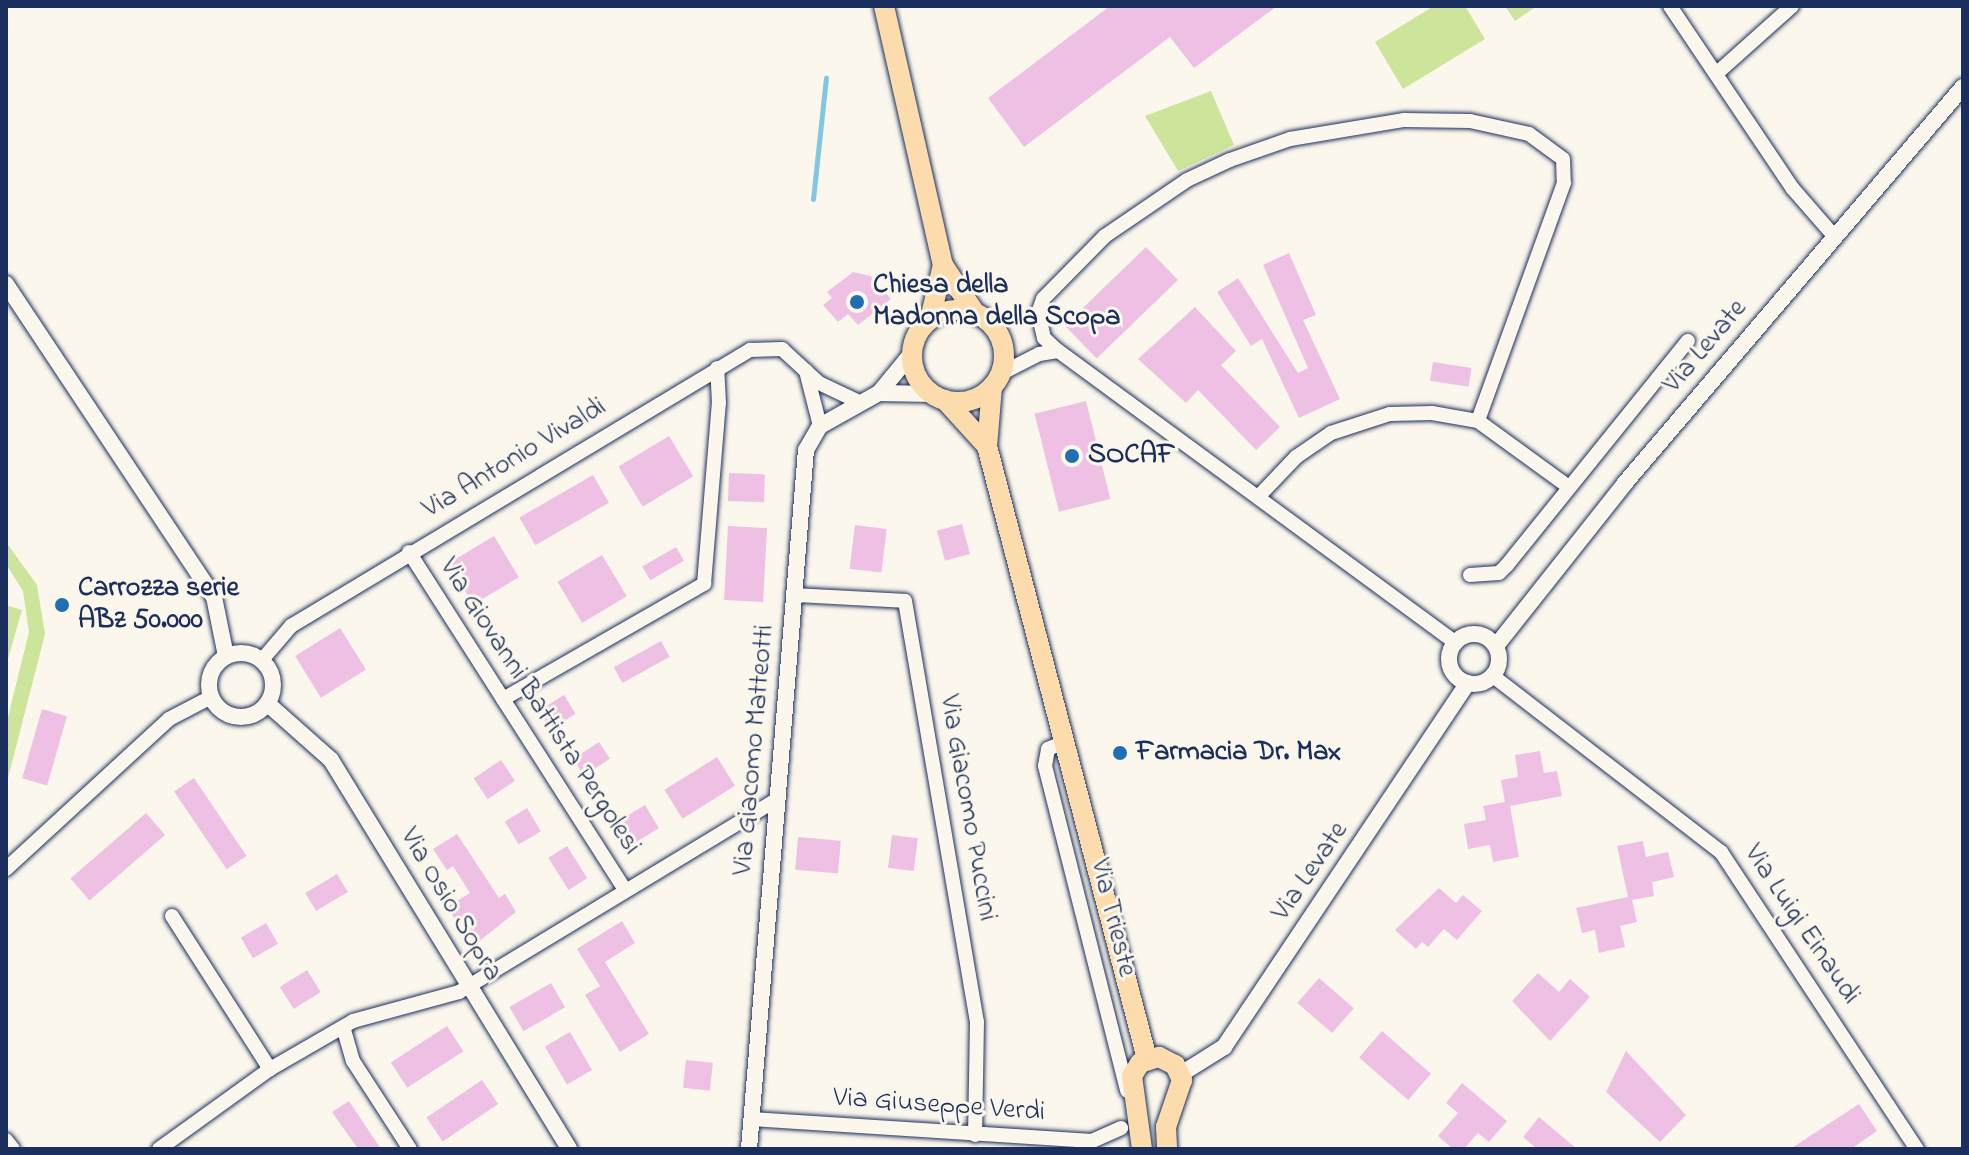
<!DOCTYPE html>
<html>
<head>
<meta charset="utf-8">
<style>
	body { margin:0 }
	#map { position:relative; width:1969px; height:1155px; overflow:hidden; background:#fbf7ec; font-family:"Indie Flower",sans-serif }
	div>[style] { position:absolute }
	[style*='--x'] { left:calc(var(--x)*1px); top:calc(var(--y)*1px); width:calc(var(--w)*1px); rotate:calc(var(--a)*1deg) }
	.green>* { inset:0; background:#cde59a }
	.stream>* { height:5px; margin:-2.5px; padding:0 2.5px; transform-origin:2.5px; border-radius:2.5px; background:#80c8e1 }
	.building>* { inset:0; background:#eec0e4; transform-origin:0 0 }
	.roads { filter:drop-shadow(0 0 2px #1b2f5e) drop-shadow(0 0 2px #1b2f5e) }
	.minor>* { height:14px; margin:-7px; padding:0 7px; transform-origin:7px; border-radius:7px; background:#fbf7ec }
	.tertiary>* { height:16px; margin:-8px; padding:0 8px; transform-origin:8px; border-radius:8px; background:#fbf7ec }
	.tertiary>.ring { margin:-8px; padding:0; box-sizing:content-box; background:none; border:16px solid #fbf7ec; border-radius:50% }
	.primary>* { height:20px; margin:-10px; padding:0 10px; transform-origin:10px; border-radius:10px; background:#fcdcac }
	.primary>.ring { margin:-10px; padding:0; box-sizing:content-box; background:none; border:20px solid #fcdcac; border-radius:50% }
	.dots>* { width:22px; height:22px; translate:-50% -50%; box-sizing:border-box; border:4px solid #fbf7ec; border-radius:50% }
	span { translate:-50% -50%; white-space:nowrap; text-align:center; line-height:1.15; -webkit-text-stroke:6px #fbf7ec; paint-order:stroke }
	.poi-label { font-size:28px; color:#1b2f5e; font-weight:700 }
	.left { translate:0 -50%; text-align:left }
	.street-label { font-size:28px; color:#1b2f5e }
	.frame { position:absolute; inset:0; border:8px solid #1b2f5e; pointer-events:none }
</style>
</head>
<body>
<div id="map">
	<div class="green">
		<div style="clip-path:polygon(1434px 6px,1465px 6px,1485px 39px,1403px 89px,1375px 42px)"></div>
		<div style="clip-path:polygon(1505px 6px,1537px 6px,1515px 21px)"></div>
		<div style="clip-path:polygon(1211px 91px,1234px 145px,1178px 171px,1145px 116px)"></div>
		<div style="clip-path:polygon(6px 542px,37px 585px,45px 634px,6px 786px,6px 725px,29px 632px,23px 591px,6px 564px)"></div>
		<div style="clip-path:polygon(6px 605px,22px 610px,6px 666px)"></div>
	</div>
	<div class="stream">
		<div style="--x:813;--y:199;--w:122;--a:-83.9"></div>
	</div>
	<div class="building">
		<div style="clip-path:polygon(1110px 6px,1277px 6px,1194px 68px,1170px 37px,1024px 147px,988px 98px)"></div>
		<div style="left:1146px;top:247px;width:46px;height:113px;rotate:46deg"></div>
		<div style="clip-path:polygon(1289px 253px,1316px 315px,1303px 320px,1340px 399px,1299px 418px,1262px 339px,1251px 346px,1217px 292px,1238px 278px,1298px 373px,1308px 368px,1263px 265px)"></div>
		<div style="clip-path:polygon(853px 272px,871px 276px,891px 299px,858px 325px,848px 314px,838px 322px,823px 305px,832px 298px,827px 292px)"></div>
		<div style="clip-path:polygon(1195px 307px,1236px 351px,1221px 365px,1280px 427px,1256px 450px,1198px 390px,1186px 403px,1138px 359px)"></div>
		<div style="left:1433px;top:362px;width:39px;height:19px;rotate:9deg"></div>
		<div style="left:1086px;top:401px;width:101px;height:53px;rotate:76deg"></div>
		<div style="left:669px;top:436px;width:47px;height:59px;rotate:59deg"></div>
		<div style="left:729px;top:473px;width:36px;height:28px;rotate:2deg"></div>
		<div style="left:593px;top:475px;width:32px;height:85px;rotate:60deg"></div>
		<div style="left:962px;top:524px;width:31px;height:26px;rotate:75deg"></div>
		<div style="left:855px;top:525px;width:32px;height:44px;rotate:7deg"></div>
		<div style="left:728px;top:526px;width:39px;height:74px;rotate:3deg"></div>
		<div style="left:494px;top:536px;width:48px;height:53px;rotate:59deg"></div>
		<div style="left:676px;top:547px;width:16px;height:39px;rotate:60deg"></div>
		<div style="left:602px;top:555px;width:48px;height:52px;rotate:59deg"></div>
		<div style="left:340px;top:628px;width:49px;height:53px;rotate:58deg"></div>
		<div style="left:661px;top:641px;width:18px;height:54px;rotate:61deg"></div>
		<div style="left:564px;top:695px;width:22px;height:30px;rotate:58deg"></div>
		<div style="left:42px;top:709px;width:26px;height:72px;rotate:16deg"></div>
		<div style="left:599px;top:742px;width:20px;height:31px;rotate:57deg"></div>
		<div style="clip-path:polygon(1540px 751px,1544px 773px,1557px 771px,1562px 796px,1510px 806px,1519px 857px,1493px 862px,1490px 845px,1468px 849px,1464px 824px,1486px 820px,1483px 806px,1505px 802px,1501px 780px,1518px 777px,1515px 755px)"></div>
		<div style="left:717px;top:757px;width:34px;height:62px;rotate:58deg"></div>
		<div style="left:501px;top:760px;width:25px;height:33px;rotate:56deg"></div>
		<div style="left:194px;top:778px;width:94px;height:24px;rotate:56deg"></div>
		<div style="left:645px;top:805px;width:27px;height:35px;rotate:59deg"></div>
		<div style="left:527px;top:808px;width:27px;height:26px;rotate:59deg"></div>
		<div style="left:146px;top:813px;width:29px;height:100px;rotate:49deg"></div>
		<div style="clip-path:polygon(457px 834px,499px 898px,505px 894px,516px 912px,478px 942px,463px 918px,457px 922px,447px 907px,470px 893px,453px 866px,447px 870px,433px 849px)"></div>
		<div style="left:892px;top:835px;width:26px;height:33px;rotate:7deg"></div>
		<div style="left:798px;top:837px;width:43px;height:33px;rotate:5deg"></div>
		<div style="clip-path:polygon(1643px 841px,1646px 857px,1668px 852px,1674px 877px,1652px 882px,1654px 896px,1632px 900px,1637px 922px,1620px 926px,1625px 947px,1599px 953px,1595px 930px,1582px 933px,1576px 908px,1628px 897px,1617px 846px)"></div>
		<div style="left:567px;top:846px;width:38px;height:22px;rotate:58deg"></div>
		<div style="left:337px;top:874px;width:21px;height:37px;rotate:59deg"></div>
		<div style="clip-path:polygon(1439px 888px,1456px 903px,1463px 895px,1482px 911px,1457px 940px,1444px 929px,1428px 947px,1422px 942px,1416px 949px,1395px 930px)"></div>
		<div style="clip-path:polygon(622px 921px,635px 943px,605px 962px,649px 1034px,620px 1052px,585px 995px,600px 986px,577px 949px)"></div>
		<div style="left:266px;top:923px;width:24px;height:29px;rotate:60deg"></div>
		<div style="left:307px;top:970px;width:26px;height:32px;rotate:58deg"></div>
		<div style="clip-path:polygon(1538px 973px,1559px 992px,1570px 979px,1590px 997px,1550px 1041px,1512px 1001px)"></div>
		<div style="left:1319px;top:978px;width:46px;height:33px;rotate:41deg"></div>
		<div style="left:551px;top:983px;width:28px;height:48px;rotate:60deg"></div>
		<div style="left:447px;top:1026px;width:30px;height:67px;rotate:57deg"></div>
		<div style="left:1382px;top:1031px;width:65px;height:35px;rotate:41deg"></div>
		<div style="left:570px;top:1032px;width:44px;height:29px;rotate:60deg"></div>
		<div style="clip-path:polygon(1626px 1051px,1686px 1115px,1660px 1142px,1606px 1092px)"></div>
		<div style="left:686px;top:1060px;width:27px;height:28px;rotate:6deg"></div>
		<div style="left:482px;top:1080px;width:29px;height:67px;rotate:56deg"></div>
		<div style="clip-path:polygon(1462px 1083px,1507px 1121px,1489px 1142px,1478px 1133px,1464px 1149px,1453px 1149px,1438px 1136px,1458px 1113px,1446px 1103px)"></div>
		<div style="clip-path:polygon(349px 1101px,381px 1149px,358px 1149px,332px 1112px)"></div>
		<div style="clip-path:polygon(1859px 1104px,1877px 1131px,1851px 1149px,1790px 1149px)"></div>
		<div style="clip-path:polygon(1539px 1117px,1577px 1149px,1537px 1149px,1523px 1137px)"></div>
	</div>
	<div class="roads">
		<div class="minor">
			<div style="--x:1670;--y:6;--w:220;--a:56.1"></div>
			<div style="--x:1793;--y:189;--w:62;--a:48.9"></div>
			<div style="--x:1716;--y:74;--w:102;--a:-41.8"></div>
			<div style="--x:806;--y:371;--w:57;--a:75.7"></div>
			<div style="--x:1000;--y:374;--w:44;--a:-27.1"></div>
			<div style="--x:1039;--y:354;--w:19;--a:-9"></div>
			<div style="--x:1259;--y:496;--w:54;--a:-46.5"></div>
			<div style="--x:1296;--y:457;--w:42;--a:-34.4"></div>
			<div style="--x:1331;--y:433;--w:62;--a:-17.9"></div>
			<div style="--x:1390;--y:414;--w:42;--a:-1.4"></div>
			<div style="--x:1432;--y:413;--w:47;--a:9.9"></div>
			<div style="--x:1478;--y:421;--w:112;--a:36"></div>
			<div style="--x:409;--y:552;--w:401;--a:57.4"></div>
			<div style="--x:1470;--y:575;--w:29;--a:-4"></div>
			<div style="--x:1499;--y:573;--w:11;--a:-45"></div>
			<div style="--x:1507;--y:565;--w:288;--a:-51.1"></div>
			<div style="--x:795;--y:595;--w:110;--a:3.1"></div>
			<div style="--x:905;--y:601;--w:427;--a:80.3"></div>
			<div style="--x:977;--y:1022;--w:113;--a:91"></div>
			<div style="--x:1456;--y:643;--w:494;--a:-143.7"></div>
			<div style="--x:1058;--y:351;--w:19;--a:-137"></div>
			<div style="--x:1044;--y:338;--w:26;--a:-103"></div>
			<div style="--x:1038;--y:313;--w:15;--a:-70"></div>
			<div style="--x:1043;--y:299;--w:88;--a:-45.5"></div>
			<div style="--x:1105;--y:236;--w:99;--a:-34.3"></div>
			<div style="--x:1187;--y:180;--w:47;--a:-24.9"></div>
			<div style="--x:1230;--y:160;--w:64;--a:-19.3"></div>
			<div style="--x:1290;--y:139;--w:116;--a:-9.5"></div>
			<div style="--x:1404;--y:120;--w:66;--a:0.9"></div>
			<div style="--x:1470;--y:121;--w:60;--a:12.4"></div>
			<div style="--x:1529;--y:134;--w:42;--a:36.3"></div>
			<div style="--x:1563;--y:159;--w:24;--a:88"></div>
			<div style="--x:1564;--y:183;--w:253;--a:109.9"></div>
			<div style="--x:262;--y:660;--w:45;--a:-49.5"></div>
			<div style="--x:291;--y:626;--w:536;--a:-31.02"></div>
			<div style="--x:750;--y:350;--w:32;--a:-2"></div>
			<div style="--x:782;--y:349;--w:50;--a:42.6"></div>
			<div style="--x:819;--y:383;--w:44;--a:25.4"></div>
			<div style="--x:1493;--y:676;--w:288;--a:37.7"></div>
			<div style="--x:1721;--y:852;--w:356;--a:56.6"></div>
			<div style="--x:503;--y:699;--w:232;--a:-29.8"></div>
			<div style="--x:704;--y:584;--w:182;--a:-85.3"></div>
			<div style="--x:719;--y:403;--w:35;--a:-93"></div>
			<div style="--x:1065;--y:742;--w:18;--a:158"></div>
			<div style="--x:1048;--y:749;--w:17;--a:100"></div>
			<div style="--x:1045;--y:766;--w:335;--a:75.8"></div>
			<div style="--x:6;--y:869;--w:222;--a:-42.6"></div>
			<div style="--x:169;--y:719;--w:47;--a:-27.6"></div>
			<div style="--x:172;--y:916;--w:182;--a:57.4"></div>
			<div style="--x:344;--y:1030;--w:32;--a:74"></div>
			<div style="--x:353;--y:1061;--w:105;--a:57.1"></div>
			<div style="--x:751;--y:1119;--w:342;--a:3.7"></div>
			<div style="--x:1092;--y:1141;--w:32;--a:-24"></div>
			<div style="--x:6;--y:1140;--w:11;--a:52"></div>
			<div style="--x:159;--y:1149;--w:137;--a:-35.8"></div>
			<div style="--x:270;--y:1069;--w:96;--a:-30"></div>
			<div style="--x:353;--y:1021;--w:110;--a:-15.3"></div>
			<div style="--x:459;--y:992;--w:371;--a:-31.2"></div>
		</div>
		<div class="tertiary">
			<div style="--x:6;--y:284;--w:376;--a:56.4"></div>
			<div style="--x:214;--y:597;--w:60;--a:78.5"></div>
			<div style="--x:879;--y:393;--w:54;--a:1.1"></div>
			<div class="ring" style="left:1449px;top:634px;width:34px;height:34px"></div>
			<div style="--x:1496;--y:646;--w:208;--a:-51.6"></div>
			<div style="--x:1625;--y:483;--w:521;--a:-49.52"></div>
			<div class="ring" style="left:209px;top:653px;width:48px;height:48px"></div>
			<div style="--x:268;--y:704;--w:84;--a:41.6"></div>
			<div style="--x:331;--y:760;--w:456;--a:58.5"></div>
			<div style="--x:1181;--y:1074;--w:51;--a:-32.1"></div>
			<div style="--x:1224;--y:1047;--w:438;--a:-56.2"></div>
			<div style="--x:749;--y:1149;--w:701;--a:-85.34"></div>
			<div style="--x:806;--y:450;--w:28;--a:-60"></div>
			<div style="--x:820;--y:426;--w:68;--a:-29.2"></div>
			<div style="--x:879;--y:393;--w:52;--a:-50.5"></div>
		</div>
		<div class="primary">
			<div style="--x:884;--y:6;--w:266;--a:77.2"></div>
			<div style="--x:943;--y:265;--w:58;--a:56.3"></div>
			<div class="ring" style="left:912px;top:310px;width:72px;height:72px"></div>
			<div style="--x:930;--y:319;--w:56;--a:-76.5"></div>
			<div style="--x:992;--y:387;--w:59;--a:94.8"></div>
			<div style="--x:987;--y:446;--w:634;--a:75.37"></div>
			<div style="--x:945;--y:400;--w:62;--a:47.6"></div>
			<div style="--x:1142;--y:1149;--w:74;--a:-97.8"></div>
			<div style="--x:1132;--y:1076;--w:15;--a:-58"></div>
			<div style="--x:1140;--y:1063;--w:20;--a:-18"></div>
			<div style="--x:1159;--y:1057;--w:18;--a:27"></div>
			<div style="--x:1175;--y:1065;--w:17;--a:65"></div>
			<div style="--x:1182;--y:1080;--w:50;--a:108.8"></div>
			<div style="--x:1166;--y:1127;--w:22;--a:87"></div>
		</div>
	</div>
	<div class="dots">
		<div style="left:857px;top:302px;background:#1f6fb2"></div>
		<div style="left:1072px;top:456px;background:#1f6fb2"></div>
		<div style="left:62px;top:605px;background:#1f6fb2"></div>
		<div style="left:1120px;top:753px;background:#1f6fb2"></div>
	</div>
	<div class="poi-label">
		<span class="left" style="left:873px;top:302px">Chiesa della<br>Madonna della Scopa</span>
		<span class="left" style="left:1088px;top:456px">SOCAF</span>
		<span class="left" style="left:78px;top:605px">Carrozza serie<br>ABz 50.000</span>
		<span class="left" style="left:1136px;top:753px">Farmacia Dr. Max</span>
	</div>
	<div class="street-label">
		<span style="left:1706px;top:347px;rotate:-50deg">Via Levate</span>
		<span style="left:515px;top:459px;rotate:-31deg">Via Antonio Vivaldi</span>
		<span style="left:539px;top:707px;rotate:57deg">Via Giovanni Battista Pergolesi</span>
		<span style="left:755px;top:750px;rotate:-85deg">Via Giacomo Matteotti</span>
		<span style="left:967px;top:808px;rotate:80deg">Via Giacomo Puccini</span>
		<span style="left:1311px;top:872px;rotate:-56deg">Via Levate</span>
		<span style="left:450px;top:905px;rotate:59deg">Via Osio Sopra</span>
		<span style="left:1112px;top:918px;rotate:76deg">Via Trieste</span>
		<span style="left:1801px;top:925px;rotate:56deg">Via Luigi Einaudi</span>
		<span style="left:939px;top:1106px;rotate:4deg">Via Giuseppe Verdi</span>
	</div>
	<div class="frame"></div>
</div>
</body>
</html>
